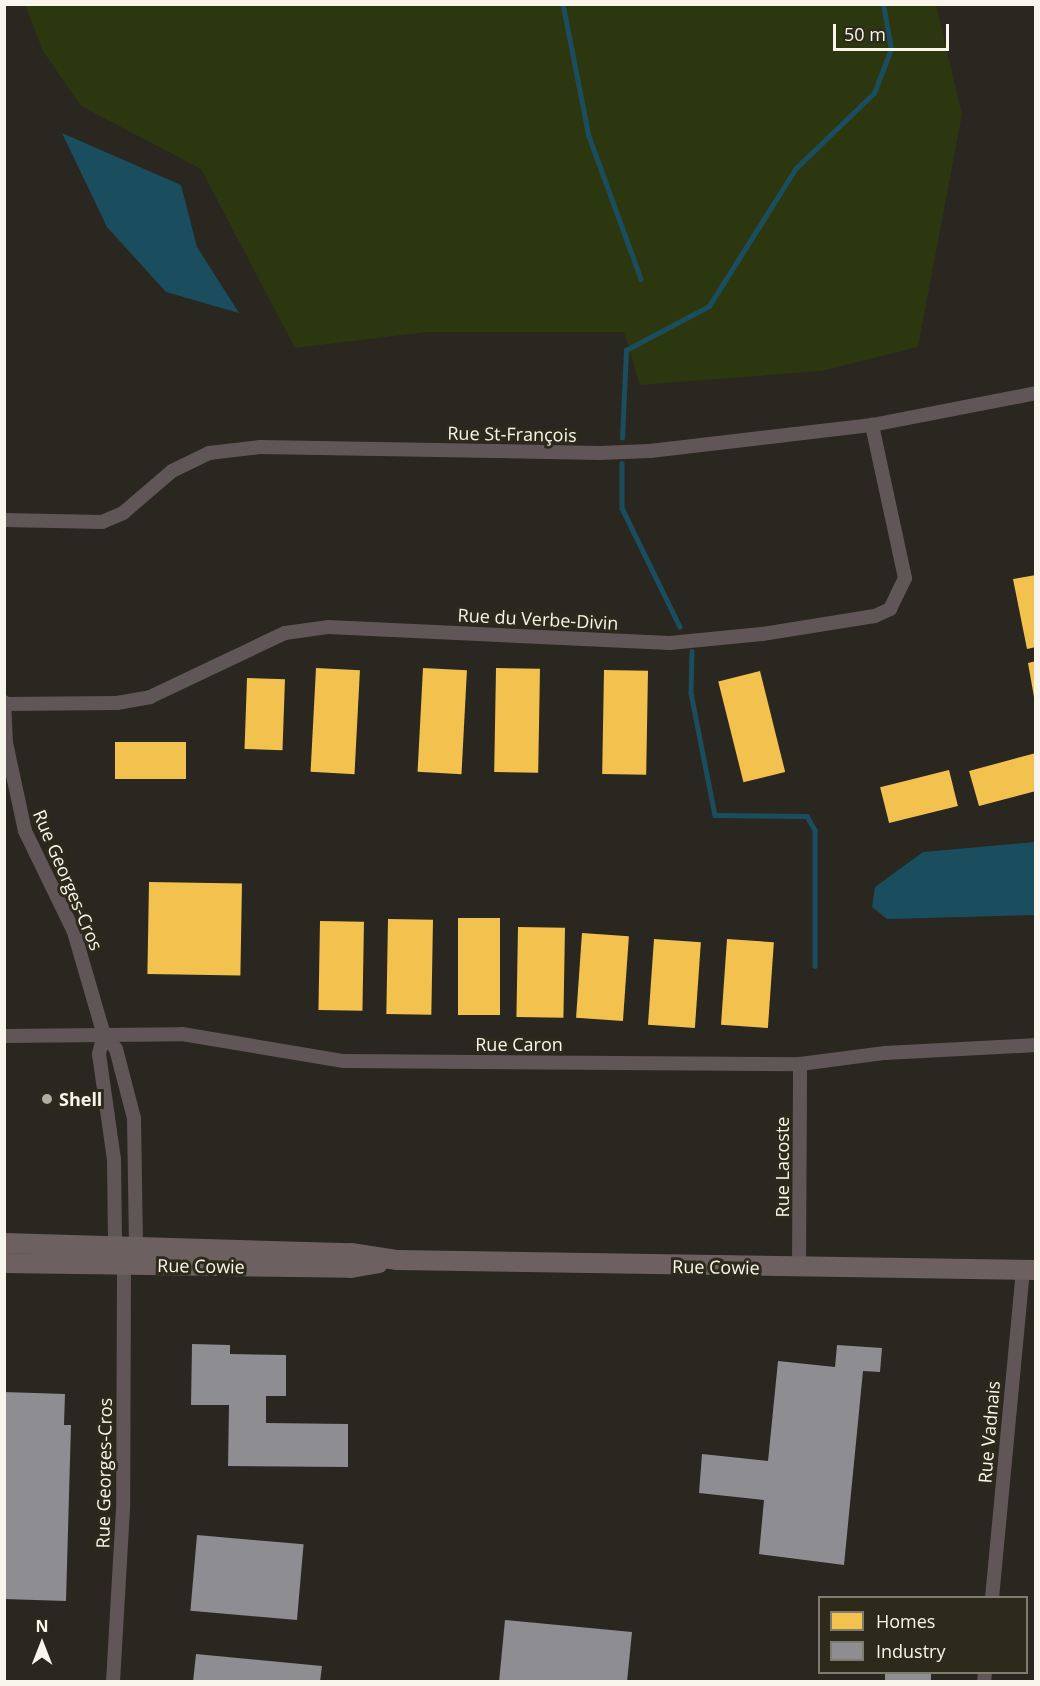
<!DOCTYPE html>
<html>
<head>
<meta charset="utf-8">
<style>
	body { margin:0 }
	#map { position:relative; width:1040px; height:1686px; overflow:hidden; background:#292720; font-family:"Open Sans",sans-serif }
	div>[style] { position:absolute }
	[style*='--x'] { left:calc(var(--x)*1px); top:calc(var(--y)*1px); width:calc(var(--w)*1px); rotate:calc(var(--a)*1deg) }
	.green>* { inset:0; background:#2c3710 }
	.water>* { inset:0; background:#1a4d5e }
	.homes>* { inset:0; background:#f2c14e; transform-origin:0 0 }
	.industry>* { inset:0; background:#8d8d92; transform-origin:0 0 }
	.stream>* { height:4.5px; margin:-2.25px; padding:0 2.25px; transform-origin:2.25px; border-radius:2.25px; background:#1a4d5e }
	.minor>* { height:14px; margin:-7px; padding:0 7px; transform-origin:7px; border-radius:7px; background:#615657 }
	.secondary>* { height:20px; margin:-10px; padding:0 10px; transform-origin:10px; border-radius:10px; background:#6d6061 }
	.dots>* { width:16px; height:16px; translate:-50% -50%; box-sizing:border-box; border:3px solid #2d2a1c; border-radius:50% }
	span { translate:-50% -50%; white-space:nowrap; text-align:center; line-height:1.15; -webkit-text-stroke:6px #2d2a1c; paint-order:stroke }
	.street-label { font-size:18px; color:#f7f5ec }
	.poi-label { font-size:18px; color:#f7f5ec; font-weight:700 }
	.left { translate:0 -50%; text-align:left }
	.frame { position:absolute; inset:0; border:6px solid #f7f5ec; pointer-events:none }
	.legend { position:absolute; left:818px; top:1596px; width:210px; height:78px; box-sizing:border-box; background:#2d2a1c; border:2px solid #7e7b6f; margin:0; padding:8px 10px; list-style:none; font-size:18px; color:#f7f5ec }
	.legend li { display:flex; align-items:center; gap:12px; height:30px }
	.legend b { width:30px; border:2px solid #7e7b6f }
	.north { position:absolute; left:12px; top:1614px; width:60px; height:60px; -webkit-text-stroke:4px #2d2a1c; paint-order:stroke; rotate:0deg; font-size:16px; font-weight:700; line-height:24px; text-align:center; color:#f7f5ec }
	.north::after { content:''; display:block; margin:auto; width:21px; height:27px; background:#f7f5ec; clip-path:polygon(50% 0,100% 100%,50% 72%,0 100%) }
	.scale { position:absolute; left:833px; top:24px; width:116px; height:27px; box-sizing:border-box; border:3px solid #f7f5ec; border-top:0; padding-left:8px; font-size:18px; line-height:21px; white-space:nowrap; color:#f7f5ec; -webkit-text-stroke:4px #2d2a1c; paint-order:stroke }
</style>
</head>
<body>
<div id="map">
	<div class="green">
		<div style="clip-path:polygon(25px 5px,936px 5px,962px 114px,918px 347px,821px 371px,640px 385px,624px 332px,427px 332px,295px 348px,201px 169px,81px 106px,43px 51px)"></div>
	</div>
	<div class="water">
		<div style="clip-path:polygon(62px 133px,181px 185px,197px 247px,239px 313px,166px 292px,107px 227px)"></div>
		<div style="clip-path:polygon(1035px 842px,1035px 915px,887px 919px,872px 907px,875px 887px,923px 852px)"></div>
	</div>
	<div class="homes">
		<div style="clip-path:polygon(1036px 575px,1036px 647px,1027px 649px,1013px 579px)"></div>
		<div style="clip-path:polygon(1036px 661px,1036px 697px,1034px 697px,1028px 663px)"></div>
		<div style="left:316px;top:668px;width:44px;height:104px;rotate:3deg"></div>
		<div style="left:423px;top:668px;width:44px;height:104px;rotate:3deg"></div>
		<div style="left:496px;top:668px;width:44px;height:104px;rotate:1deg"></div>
		<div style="left:604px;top:670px;width:44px;height:104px;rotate:1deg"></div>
		<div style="left:760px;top:671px;width:104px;height:43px;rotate:76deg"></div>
		<div style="left:247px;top:678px;width:38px;height:71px;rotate:2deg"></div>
		<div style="left:115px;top:742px;width:71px;height:37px"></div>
		<div style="clip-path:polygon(1036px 753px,1036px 791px,979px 806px,969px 771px)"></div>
		<div style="left:949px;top:770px;width:37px;height:71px;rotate:76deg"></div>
		<div style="left:149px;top:882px;width:93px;height:92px;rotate:1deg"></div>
		<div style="left:458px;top:918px;width:42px;height:97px"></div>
		<div style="left:388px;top:919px;width:45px;height:95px;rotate:1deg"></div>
		<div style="left:320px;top:921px;width:44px;height:89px;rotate:1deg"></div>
		<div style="left:518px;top:927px;width:47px;height:90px;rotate:1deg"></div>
		<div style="left:582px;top:933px;width:47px;height:85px;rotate:4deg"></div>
		<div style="left:654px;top:939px;width:47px;height:86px;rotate:4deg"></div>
		<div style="left:727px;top:939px;width:47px;height:86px;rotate:4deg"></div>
	</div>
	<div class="industry">
		<div style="clip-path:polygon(192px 1344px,230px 1345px,230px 1354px,286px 1355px,286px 1396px,266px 1396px,266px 1423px,348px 1424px,348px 1467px,228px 1466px,229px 1405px,191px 1405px)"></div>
		<div style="clip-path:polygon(837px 1345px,882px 1348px,880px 1372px,863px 1371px,844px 1565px,759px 1554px,764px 1500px,699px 1493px,702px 1454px,768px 1461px,778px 1361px,835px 1367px)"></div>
		<div style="clip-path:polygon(4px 1392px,65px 1394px,64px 1425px,71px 1425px,66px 1601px,4px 1599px)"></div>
		<div style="left:197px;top:1535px;width:107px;height:76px;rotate:5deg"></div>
		<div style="clip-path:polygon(505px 1620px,632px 1632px,627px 1682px,499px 1682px)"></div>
		<div style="clip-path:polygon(196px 1654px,322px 1666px,320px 1682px,193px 1682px)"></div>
		<div style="clip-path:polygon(885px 1672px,931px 1674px,931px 1682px,885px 1682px)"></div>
	</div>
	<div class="stream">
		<div style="--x:563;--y:4;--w:135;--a:78.9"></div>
		<div style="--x:589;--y:136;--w:152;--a:70"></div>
		<div style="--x:622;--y:438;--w:88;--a:-87.4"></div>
		<div style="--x:626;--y:350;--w:94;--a:-27.9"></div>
		<div style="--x:709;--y:306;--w:163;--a:-57.8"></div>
		<div style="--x:796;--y:168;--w:108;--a:-43.9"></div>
		<div style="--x:874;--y:93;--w:47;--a:-68.9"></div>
		<div style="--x:891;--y:49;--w:46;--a:-100.1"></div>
		<div style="--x:622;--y:463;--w:45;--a:90"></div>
		<div style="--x:622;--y:508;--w:132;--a:64"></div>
		<div style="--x:692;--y:651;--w:42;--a:91.4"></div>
		<div style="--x:691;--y:693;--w:124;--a:78.9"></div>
		<div style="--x:715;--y:815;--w:92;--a:0.6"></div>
		<div style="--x:807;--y:816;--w:16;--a:60"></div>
		<div style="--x:815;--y:830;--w:136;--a:90"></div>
	</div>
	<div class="minor">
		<div style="--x:4;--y:520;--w:98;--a:1.2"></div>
		<div style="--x:102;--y:522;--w:23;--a:-23"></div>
		<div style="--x:123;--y:513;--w:65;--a:-40.6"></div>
		<div style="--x:172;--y:471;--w:41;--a:-25.9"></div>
		<div style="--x:209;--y:453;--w:51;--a:-6.7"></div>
		<div style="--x:260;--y:447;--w:340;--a:1"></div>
		<div style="--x:600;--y:453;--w:50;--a:-2.3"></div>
		<div style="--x:650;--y:451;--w:224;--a:-6.7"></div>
		<div style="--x:872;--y:425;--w:167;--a:-11"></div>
		<div style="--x:4;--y:702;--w:41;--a:87.2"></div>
		<div style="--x:6;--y:743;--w:90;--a:77.8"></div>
		<div style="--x:25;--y:831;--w:112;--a:64.1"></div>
		<div style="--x:74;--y:932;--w:107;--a:73.8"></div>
		<div style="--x:104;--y:1035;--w:20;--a:105"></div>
		<div style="--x:99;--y:1054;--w:106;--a:81.9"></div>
		<div style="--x:114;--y:1159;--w:86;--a:89.3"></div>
		<div style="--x:115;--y:1245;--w:22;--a:66"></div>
		<div style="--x:124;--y:1265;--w:244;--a:90.2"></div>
		<div style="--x:123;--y:1509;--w:173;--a:93.3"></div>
		<div style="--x:5;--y:704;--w:112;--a:-0.5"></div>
		<div style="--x:117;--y:703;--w:34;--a:-10"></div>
		<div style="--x:150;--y:697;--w:149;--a:-25.4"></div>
		<div style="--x:285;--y:633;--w:43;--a:-7.9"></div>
		<div style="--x:328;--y:627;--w:342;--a:2.7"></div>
		<div style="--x:670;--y:643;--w:92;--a:-5.6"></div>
		<div style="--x:762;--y:634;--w:114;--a:-9.1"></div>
		<div style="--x:875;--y:616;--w:17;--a:-25"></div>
		<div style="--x:890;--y:609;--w:34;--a:-64"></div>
		<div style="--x:905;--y:578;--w:157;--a:-102.2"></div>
		<div style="--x:104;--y:1035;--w:18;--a:49"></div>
		<div style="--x:116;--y:1049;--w:71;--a:75.4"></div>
		<div style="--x:134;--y:1118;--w:127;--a:89.1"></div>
		<div style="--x:136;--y:1245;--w:8;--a:120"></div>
		<div style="--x:4;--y:1036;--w:178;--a:-0.6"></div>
		<div style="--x:182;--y:1034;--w:164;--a:9.5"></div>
		<div style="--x:344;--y:1061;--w:456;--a:0.4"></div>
		<div style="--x:800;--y:1064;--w:86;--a:-7.4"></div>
		<div style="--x:885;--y:1053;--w:151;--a:-3"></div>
		<div style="--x:799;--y:1269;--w:205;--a:-89.7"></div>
		<div style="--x:992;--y:1598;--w:329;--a:-84.6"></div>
		<div style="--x:984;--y:1682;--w:10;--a:-84"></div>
	</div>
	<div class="secondary">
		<div style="--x:4;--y:1243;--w:347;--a:1.7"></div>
		<div style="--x:351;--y:1253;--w:47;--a:8.7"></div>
		<div style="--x:397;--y:1260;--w:639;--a:0.9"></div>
		<div style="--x:4;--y:1263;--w:347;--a:0.8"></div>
		<div style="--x:351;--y:1268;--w:28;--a:-10"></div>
	</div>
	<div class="dots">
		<div style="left:47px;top:1099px;background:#afada5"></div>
	</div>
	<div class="street-label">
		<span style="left:512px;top:434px;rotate:1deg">Rue St-François</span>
		<span style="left:538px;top:619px;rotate:3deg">Rue du Verbe-Divin</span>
		<span style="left:68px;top:880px;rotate:67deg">Rue Georges-Cros</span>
		<span style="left:519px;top:1044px">Rue Caron</span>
		<span style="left:782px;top:1167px;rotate:-90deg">Rue Lacoste</span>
		<span style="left:201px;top:1266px;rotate:1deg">Rue Cowie</span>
		<span style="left:716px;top:1267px;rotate:1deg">Rue Cowie</span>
		<span style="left:989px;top:1432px;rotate:-85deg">Rue Vadnais</span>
		<span style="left:104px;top:1473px;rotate:-89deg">Rue Georges-Cros</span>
	</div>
	<div class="poi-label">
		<span class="left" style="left:59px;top:1099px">Shell</span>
	</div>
	<div class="frame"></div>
	<ul class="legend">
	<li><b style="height:16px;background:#f2c14e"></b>Homes</li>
	<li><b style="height:16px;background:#8d8d92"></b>Industry</li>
	</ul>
	<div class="north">N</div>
	<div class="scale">50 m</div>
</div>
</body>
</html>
